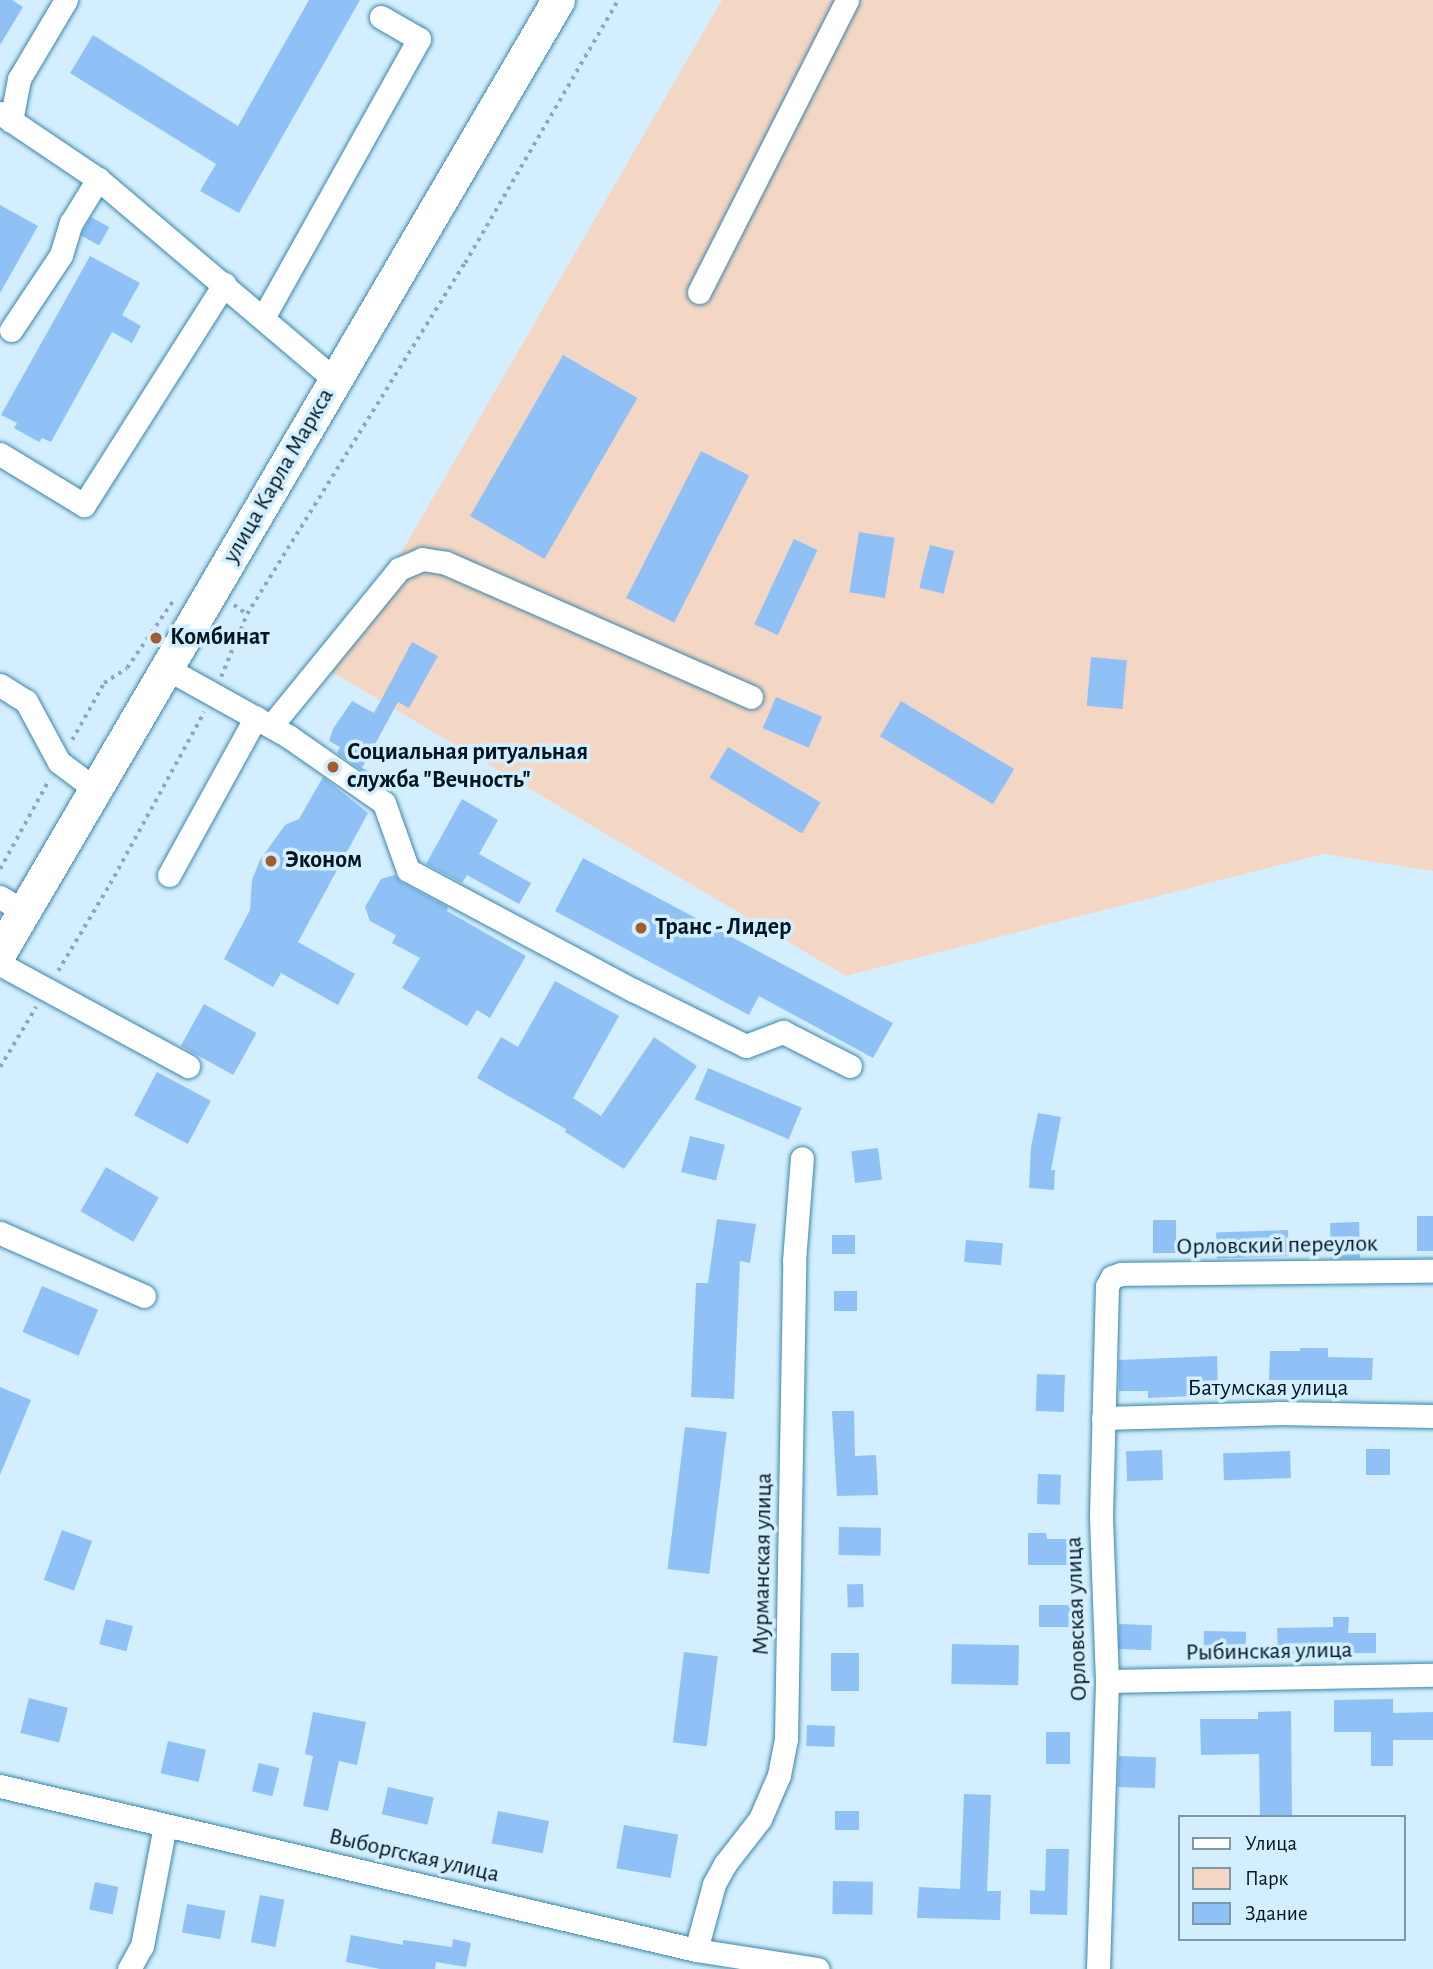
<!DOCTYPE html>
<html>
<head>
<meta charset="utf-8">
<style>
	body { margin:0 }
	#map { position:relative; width:1433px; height:1969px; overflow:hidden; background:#d3efff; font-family:"Alegreya Sans",sans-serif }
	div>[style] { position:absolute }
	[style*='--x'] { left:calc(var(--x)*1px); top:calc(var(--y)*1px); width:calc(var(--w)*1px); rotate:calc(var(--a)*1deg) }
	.green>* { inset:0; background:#f4d6c4 }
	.building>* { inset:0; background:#8fc1f7; transform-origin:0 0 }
	.path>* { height:3.5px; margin-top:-1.75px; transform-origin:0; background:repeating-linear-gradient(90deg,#8ea8b6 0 3.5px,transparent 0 8.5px) }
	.roads { filter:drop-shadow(0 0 2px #3b86a8) drop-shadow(0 0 2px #3b86a8) }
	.minor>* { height:23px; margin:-11.5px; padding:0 11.5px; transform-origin:11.5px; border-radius:11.5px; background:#fff }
	.highway>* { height:33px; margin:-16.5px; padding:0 16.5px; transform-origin:16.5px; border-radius:16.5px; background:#fff }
	.dots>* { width:19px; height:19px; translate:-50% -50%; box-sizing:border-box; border:4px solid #d3efff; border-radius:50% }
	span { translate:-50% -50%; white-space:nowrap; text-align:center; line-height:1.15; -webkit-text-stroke:7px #d3efff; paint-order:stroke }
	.street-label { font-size:24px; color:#011621 }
	.poi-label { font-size:24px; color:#011621; font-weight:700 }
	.left { translate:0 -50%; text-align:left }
	.legend { position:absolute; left:1178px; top:1815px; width:228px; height:126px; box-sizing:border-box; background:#d3efff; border:2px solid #7f98a6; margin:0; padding:9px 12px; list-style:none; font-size:21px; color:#011621 }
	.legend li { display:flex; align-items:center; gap:14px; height:35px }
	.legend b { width:35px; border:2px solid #7f98a6 }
</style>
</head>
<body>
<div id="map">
	<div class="green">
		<div style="clip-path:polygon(722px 0,1433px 0,1433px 871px,1323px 854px,846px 976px,332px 672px)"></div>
	</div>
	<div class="building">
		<div style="clip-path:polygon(0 0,12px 0,23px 7px,0 45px)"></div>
		<div style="clip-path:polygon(309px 0,360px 0,239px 213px,200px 191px,216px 164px,70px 73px,93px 35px,238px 126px)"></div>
		<div style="clip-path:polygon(0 205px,38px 226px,0 293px)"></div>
		<div style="left:91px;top:217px;width:21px;height:21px;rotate:29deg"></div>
		<div style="clip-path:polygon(90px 256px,140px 283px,122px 315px,141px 326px,132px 343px,112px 332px,51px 442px,42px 438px,39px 442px,14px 428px,17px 423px,1px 415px)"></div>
		<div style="left:563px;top:355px;width:86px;height:186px;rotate:30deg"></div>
		<div style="left:701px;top:451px;width:54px;height:165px;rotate:27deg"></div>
		<div style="left:859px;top:532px;width:36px;height:61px;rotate:9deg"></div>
		<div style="left:794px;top:539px;width:26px;height:94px;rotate:25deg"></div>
		<div style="left:930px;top:545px;width:25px;height:44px;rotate:14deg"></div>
		<div style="clip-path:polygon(412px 642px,438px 656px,409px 708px,398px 702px,362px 768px,370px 772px,368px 775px,337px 753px,340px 747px,329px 741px,333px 729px,352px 701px,374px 713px)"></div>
		<div style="left:1091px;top:657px;width:36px;height:49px;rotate:5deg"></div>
		<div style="left:776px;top:697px;width:50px;height:34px;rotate:23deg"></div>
		<div style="left:901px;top:701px;width:132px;height:41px;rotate:31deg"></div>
		<div style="left:728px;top:747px;width:108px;height:36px;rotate:31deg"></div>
		<div style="clip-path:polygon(323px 777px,368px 813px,298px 942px,355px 974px,338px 1005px,281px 973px,273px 987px,224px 959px,250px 910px,252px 880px,260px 860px,285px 825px,299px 819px)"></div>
		<div style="clip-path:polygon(462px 799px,498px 820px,479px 854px,531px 883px,519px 904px,467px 875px,462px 883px,426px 864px)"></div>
		<div style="clip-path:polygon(583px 858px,893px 1023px,873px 1058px,759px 996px,749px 1015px,555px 911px)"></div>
		<div style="clip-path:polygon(395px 875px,401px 882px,448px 907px,447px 911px,526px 956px,490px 1018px,477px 1010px,467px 1026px,402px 988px,420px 958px,392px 943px,396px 935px,370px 921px,365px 907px,381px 879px)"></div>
		<div style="clip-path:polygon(555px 981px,619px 1016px,573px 1098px,601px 1116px,654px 1037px,697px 1066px,624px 1169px,565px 1132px,566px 1129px,477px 1078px,501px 1037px,518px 1047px)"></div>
		<div style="left:204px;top:1004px;width:60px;height:48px;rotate:29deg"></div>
		<div style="left:708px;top:1068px;width:102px;height:34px;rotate:23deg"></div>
		<div style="left:157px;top:1072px;width:61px;height:49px;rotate:28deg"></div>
		<div style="clip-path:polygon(1038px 1113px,1061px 1117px,1051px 1170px,1055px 1170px,1054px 1190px,1029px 1188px,1031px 1147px)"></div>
		<div style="left:690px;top:1136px;width:36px;height:37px;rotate:14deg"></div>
		<div style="left:878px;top:1148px;width:32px;height:27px;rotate:83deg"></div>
		<div style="left:106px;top:1167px;width:61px;height:51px;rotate:30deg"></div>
		<div style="left:1417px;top:1216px;width:16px;height:35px"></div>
		<div style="clip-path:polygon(717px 1219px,756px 1224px,750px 1263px,740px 1261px,734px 1399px,691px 1397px,696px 1283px,708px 1283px)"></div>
		<div style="left:1153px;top:1220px;width:23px;height:33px"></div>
		<div style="left:1359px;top:1222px;width:36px;height:29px;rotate:88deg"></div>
		<div style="left:1288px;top:1230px;width:26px;height:72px;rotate:88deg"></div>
		<div style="left:832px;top:1235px;width:23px;height:19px"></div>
		<div style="left:966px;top:1240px;width:37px;height:22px;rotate:5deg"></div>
		<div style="left:42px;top:1286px;width:61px;height:50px;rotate:23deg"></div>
		<div style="left:857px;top:1291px;width:20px;height:23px;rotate:90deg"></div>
		<div style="clip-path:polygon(1300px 1348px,1328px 1348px,1328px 1357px,1373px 1358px,1372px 1380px,1269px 1380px,1270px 1351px,1300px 1351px)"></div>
		<div style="clip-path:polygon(1217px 1356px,1218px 1395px,1148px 1398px,1148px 1391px,1119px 1391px,1119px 1360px)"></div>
		<div style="left:1037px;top:1374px;width:28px;height:37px;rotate:2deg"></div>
		<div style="clip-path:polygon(0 1387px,31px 1400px,0 1475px)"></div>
		<div style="clip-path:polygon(832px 1411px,854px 1411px,855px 1456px,876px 1455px,878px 1495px,837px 1496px)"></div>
		<div style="left:685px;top:1427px;width:42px;height:143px;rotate:7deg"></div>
		<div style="left:1390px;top:1449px;width:26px;height:24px;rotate:90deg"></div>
		<div style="left:1162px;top:1450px;width:30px;height:36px;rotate:88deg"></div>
		<div style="left:1290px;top:1451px;width:27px;height:67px;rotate:88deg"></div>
		<div style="left:1038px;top:1474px;width:23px;height:30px;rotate:2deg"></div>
		<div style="left:839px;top:1527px;width:42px;height:28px;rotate:1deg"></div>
		<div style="left:62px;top:1530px;width:32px;height:53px;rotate:20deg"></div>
		<div style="clip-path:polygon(1028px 1533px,1046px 1533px,1047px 1539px,1069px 1539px,1069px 1565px,1028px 1565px)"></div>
		<div style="left:863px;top:1584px;width:23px;height:16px;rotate:88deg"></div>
		<div style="left:1039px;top:1605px;width:39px;height:22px"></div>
		<div style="clip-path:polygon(1333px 1617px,1349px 1617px,1348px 1633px,1376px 1633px,1376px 1653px,1278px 1654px,1277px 1628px,1333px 1627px)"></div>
		<div style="left:106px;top:1619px;width:28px;height:26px;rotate:15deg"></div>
		<div style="left:1119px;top:1624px;width:33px;height:25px;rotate:2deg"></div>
		<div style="left:1204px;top:1631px;width:42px;height:24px;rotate:1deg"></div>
		<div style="left:952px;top:1644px;width:67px;height:40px;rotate:1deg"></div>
		<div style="left:684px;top:1652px;width:34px;height:91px;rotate:7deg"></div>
		<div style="left:831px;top:1653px;width:28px;height:38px"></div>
		<div style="left:29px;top:1698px;width:40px;height:36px;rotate:14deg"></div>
		<div style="clip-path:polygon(1393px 1699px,1393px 1713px,1433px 1712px,1433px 1740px,1393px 1740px,1393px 1766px,1371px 1766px,1371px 1732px,1334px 1732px,1334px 1700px)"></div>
		<div style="clip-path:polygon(1291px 1711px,1292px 1817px,1260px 1817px,1259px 1754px,1201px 1755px,1200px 1719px,1258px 1719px,1258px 1712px)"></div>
		<div style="clip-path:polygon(313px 1712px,366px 1722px,357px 1765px,339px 1761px,328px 1811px,303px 1806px,313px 1756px,305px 1754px)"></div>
		<div style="left:807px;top:1725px;width:28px;height:21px;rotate:2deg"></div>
		<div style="left:1046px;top:1732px;width:24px;height:32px"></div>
		<div style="left:168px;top:1741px;width:39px;height:33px;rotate:13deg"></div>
		<div style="left:1119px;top:1756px;width:37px;height:31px;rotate:2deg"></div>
		<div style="left:259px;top:1763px;width:21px;height:29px;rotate:14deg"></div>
		<div style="left:388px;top:1787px;width:47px;height:28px;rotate:13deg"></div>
		<div style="clip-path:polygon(964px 1794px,991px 1795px,987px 1891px,1001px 1891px,1000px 1920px,917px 1918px,919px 1887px,960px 1889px)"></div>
		<div style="left:498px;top:1811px;width:52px;height:33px;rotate:11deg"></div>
		<div style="left:835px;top:1811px;width:24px;height:19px"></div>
		<div style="left:624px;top:1825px;width:55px;height:44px;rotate:10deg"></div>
		<div style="clip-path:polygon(1046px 1849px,1069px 1849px,1067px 1915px,1030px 1914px,1030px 1890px,1045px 1891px)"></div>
		<div style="left:833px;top:1881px;width:40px;height:33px;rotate:1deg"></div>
		<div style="left:95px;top:1882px;width:24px;height:28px;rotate:12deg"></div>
		<div style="left:260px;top:1895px;width:25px;height:48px;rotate:11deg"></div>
		<div style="left:187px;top:1904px;width:39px;height:29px;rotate:10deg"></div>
		<div style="clip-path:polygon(351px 1935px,403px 1945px,403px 1940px,452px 1947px,453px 1939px,471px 1943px,466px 1967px,436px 1962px,435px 1969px,380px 1969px,346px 1962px)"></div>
	</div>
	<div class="path">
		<div style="--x:234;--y:605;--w:16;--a:35"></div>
		<div style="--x:221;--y:677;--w:68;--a:-67.6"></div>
		<div style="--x:247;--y:614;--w:413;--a:-58.2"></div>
		<div style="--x:465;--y:263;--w:304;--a:-59.8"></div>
		<div style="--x:72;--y:740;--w:65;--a:-60.7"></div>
		<div style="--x:104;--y:683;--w:27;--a:-33"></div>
		<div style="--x:127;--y:668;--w:81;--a:-55.5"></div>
		<div style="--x:0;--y:869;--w:102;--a:-61.2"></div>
		<div style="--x:58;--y:971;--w:101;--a:-59.1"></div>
		<div style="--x:110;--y:884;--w:196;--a:-61.3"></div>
		<div style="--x:0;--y:1067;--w:70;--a:-59"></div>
	</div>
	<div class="roads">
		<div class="minor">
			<div style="--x:0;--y:113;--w:118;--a:34"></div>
			<div style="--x:98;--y:179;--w:311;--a:40.3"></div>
			<div style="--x:11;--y:121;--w:43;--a:-79.2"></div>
			<div style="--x:19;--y:79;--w:92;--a:-59.3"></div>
			<div style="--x:699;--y:292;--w:327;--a:-63.1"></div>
			<div style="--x:263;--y:318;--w:320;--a:-60.8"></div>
			<div style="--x:419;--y:39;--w:44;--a:-149.9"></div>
			<div style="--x:11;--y:330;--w:90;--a:-56.3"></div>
			<div style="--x:61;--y:255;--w:34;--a:-73"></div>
			<div style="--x:71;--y:223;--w:52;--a:-58.5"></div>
			<div style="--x:0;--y:454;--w:98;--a:31.3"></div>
			<div style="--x:84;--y:505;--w:262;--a:-57.6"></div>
			<div style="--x:166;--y:668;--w:140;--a:29.1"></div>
			<div style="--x:288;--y:736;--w:117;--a:34.9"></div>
			<div style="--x:384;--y:803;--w:71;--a:70.3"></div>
			<div style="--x:408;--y:870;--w:255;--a:28.1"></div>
			<div style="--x:633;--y:990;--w:126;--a:26.4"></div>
			<div style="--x:746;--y:1046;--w:40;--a:-21"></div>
			<div style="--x:783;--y:1032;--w:75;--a:26.9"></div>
			<div style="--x:0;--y:685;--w:31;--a:32"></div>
			<div style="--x:26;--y:701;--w:69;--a:61.6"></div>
			<div style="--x:59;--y:762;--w:45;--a:36.9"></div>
			<div style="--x:271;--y:726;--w:203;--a:-50.8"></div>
			<div style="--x:399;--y:569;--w:25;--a:-23"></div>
			<div style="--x:422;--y:559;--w:24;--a:9"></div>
			<div style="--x:446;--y:563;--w:333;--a:23.7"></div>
			<div style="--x:169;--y:875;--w:180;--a:-61.2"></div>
			<div style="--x:0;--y:897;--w:27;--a:31"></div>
			<div style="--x:0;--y:964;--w:214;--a:28.5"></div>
			<div style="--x:0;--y:1233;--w:157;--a:23.6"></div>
			<div style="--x:1103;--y:1418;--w:174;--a:-1.6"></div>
			<div style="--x:1277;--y:1413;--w:156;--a:1.1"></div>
			<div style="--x:1107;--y:1681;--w:326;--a:-1.1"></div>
			<div style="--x:0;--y:1786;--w:715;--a:13.26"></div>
			<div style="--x:696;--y:1950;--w:123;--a:8.9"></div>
			<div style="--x:696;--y:1950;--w:68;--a:-74.7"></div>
			<div style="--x:714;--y:1884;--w:23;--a:-61"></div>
			<div style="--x:725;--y:1864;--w:57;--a:-52.1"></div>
			<div style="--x:760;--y:1819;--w:48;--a:-66.6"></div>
			<div style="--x:779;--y:1775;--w:37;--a:-79"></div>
			<div style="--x:786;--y:1739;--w:478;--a:-89"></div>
			<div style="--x:794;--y:1261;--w:103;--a:-85.6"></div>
			<div style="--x:129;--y:1969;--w:26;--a:-61"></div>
			<div style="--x:142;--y:1946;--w:123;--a:-79.2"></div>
			<div style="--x:1098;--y:1969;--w:288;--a:-88.2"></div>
			<div style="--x:1107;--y:1681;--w:166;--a:-92.1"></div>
			<div style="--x:1101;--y:1515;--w:229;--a:-88.5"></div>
			<div style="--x:1107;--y:1286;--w:10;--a:-61"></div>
			<div style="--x:1112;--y:1277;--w:9;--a:-18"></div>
			<div style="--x:1121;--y:1274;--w:312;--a:-0.6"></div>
		</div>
		<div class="highway">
			<div style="--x:0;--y:952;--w:1103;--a:-59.62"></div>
		</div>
	</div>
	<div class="dots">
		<div style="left:156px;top:638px;background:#a15c30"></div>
		<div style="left:333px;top:767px;background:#a15c30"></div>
		<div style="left:271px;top:861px;background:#a15c30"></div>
		<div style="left:641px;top:928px;background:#a15c30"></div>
	</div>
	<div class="street-label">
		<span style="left:279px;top:476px;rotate:-60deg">улица Карла Маркса</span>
		<span style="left:1277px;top:1246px;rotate:-1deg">Орловский переулок</span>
		<span style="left:1268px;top:1389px">Батумская улица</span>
		<span style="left:763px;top:1564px;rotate:-89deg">Мурманская улица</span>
		<span style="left:1077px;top:1619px;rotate:-92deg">Орловская улица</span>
		<span style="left:1269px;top:1652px;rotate:-1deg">Рыбинская улица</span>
		<span style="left:414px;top:1856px;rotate:13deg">Выборгская улица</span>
	</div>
	<div class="poi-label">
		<span class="left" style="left:170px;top:638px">Комбинат</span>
		<span class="left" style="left:347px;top:767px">Социальная ритуальная<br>служба "Вечность"</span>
		<span class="left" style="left:285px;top:861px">Эконом</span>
		<span class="left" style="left:655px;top:928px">Транс - Лидер</span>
	</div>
	<ul class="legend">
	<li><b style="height:9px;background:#fff"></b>Улица</li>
	<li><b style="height:19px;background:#f4d6c4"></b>Парк</li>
	<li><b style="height:19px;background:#8fc1f7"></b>Здание</li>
	</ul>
</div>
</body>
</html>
